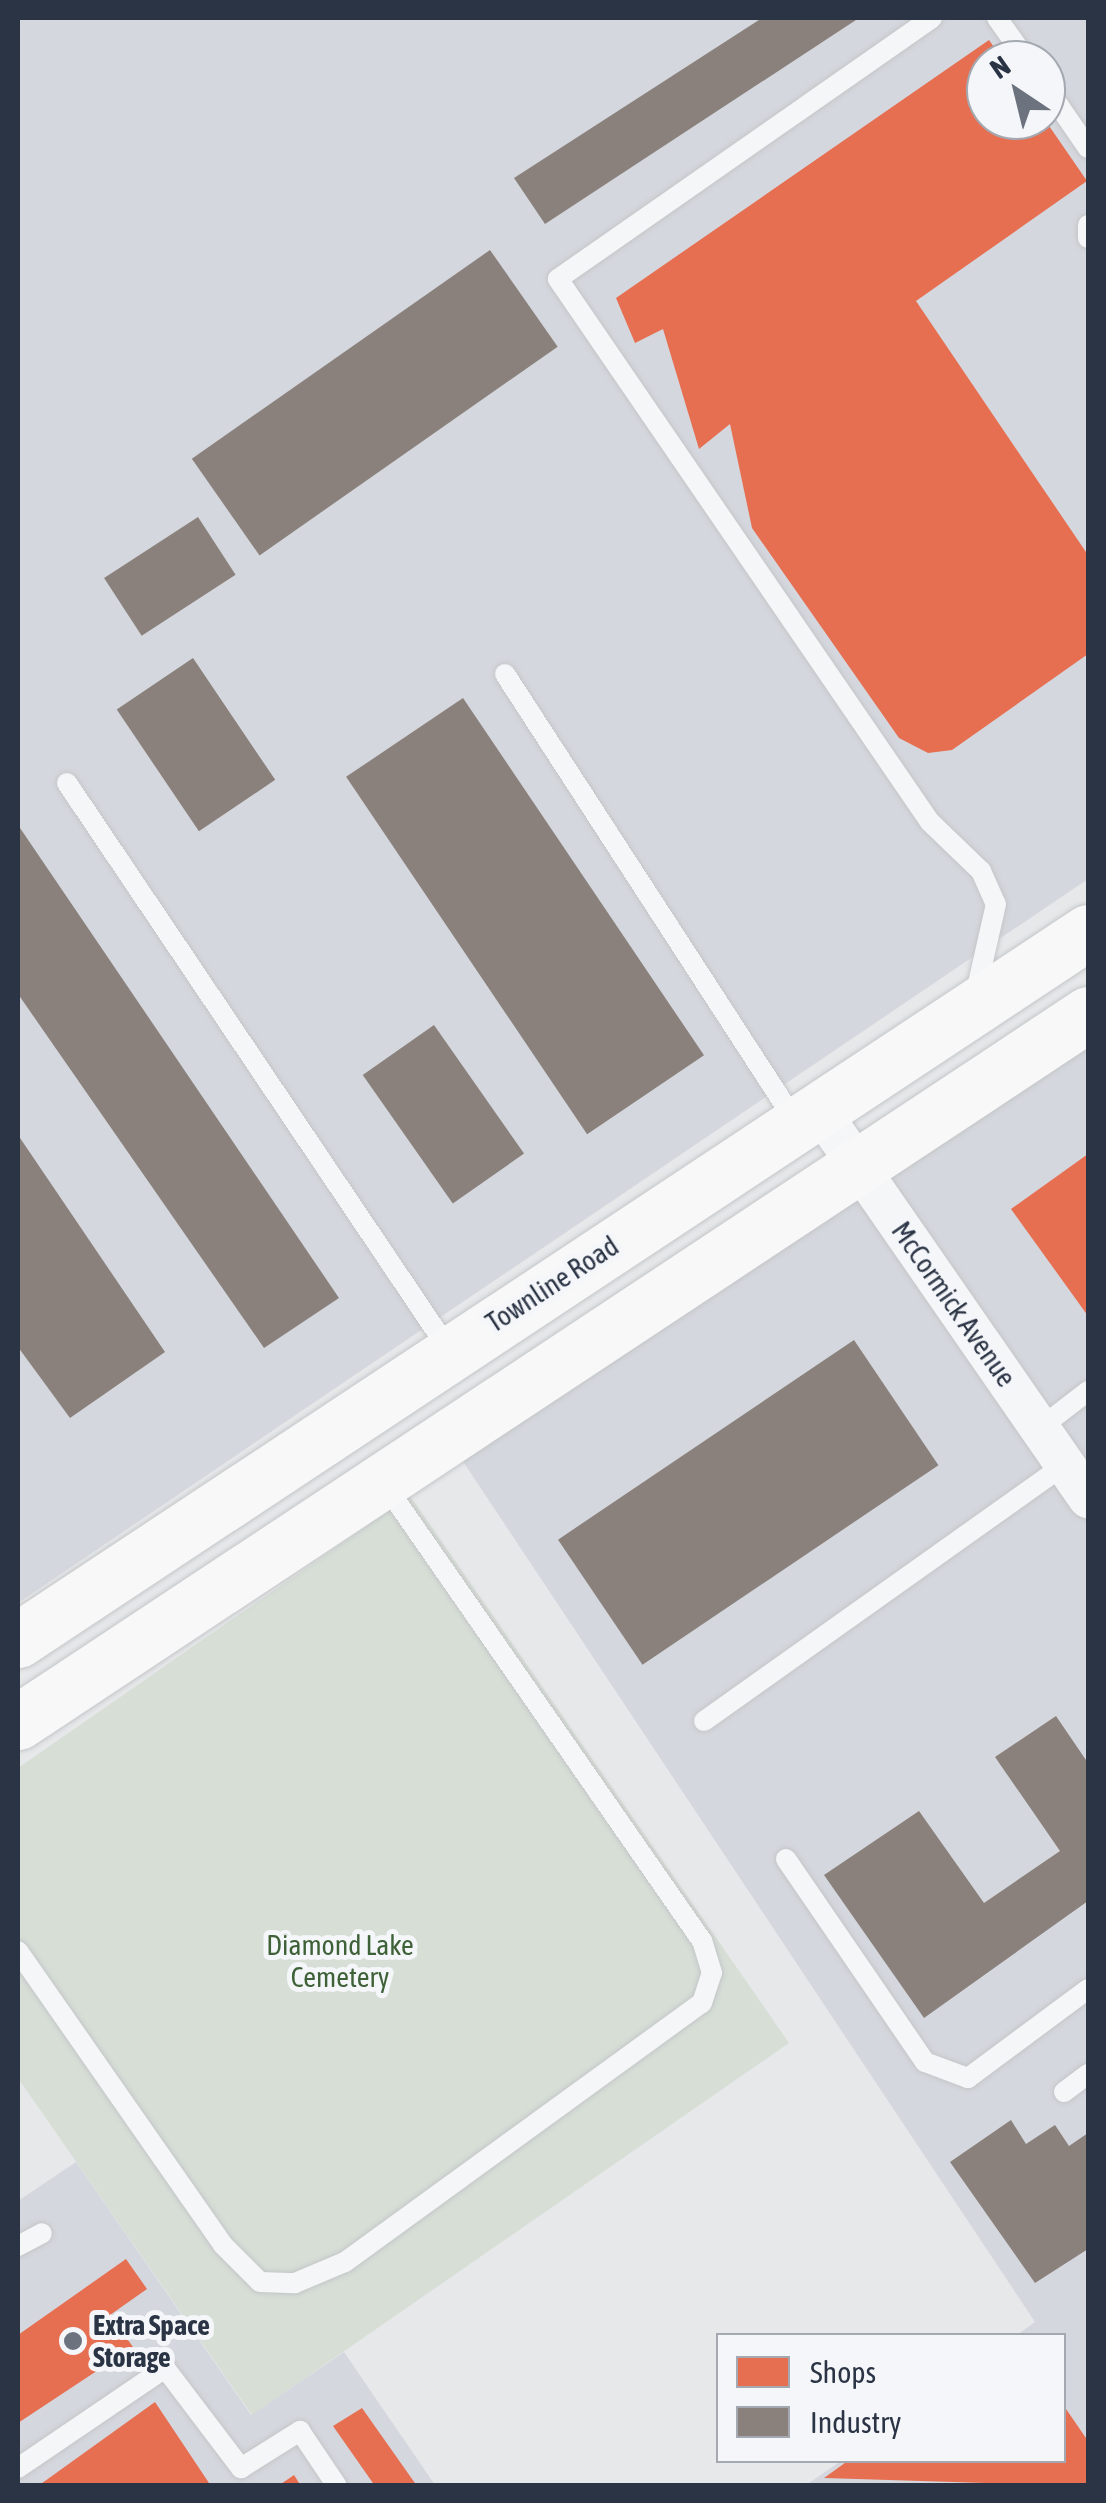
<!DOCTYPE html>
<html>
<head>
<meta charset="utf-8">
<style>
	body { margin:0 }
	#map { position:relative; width:1106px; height:2503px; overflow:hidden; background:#e6e8ea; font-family:"Asap Condensed",sans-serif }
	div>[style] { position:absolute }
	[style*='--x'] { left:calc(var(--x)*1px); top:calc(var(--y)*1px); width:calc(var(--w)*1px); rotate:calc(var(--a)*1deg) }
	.built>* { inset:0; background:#d4d7dd }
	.green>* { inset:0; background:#d6ded6 }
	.shops>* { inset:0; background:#e76f51 }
	.industry>* { inset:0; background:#8a817c; transform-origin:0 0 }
	.roads { filter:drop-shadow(0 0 2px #c4c6c8) drop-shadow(0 0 2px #c4c6c8) }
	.lane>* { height:20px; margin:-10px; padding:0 10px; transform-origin:10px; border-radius:10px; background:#f5f6f7 }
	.street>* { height:40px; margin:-20px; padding:0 20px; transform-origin:20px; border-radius:20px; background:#f5f6f7 }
	.primary>* { height:55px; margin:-27.5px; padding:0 27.5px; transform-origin:27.5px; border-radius:27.5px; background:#f8f8f8 }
	.dots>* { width:28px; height:28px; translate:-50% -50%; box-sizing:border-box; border:5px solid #f4f6f9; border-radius:50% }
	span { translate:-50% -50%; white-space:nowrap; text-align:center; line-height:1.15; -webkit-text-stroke:10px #f4f6f9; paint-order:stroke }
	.street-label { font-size:28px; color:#2b3445 }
	.park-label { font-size:28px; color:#3f6138 }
	.poi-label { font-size:28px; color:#2b3445; font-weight:700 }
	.left { translate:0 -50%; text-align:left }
	.frame { position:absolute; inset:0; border:20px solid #2b3445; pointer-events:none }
	.legend { position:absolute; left:716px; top:2333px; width:350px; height:130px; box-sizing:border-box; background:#f4f6f9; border:2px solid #a4a8b1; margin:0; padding:12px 18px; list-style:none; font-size:30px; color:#2b3445 }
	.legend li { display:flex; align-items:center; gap:20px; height:50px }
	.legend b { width:50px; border:2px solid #a4a8b1 }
	.north { position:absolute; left:966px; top:40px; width:100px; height:100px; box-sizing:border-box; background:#f4f6f9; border:2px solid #a4a8b1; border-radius:50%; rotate:325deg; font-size:28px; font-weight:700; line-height:40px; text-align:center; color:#2b3445 }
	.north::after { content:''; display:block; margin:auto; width:35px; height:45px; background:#6c737f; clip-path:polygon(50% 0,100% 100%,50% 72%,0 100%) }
</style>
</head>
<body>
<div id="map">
	<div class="built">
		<div style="clip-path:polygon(evenodd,18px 18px,1088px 18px,1088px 879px,18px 1603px,18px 18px,986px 60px,1046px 60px,1046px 120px,986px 120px,986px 60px)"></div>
		<div style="clip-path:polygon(1088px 1048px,1088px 2485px,806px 2485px,841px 2461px,1064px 2460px,1064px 2336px,1017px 2335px,1035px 2322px,456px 1451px)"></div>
		<div style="clip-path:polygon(76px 2162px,251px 2415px,344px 2352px,435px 2485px,18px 2486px,18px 2201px)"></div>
	</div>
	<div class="green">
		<div style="clip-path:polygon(410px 1496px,789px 2043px,252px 2415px,18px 2078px,18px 1768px)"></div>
	</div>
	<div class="shops">
		<div style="clip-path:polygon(989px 40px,1003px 60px,986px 60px,986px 120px,1045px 120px,1087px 181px,916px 301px,1088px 555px,1088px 654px,952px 750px,928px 753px,899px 738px,752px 528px,730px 424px,699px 449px,663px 329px,635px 343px,616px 298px)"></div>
		<div style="clip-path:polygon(1088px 1154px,1088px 1316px,1011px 1209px)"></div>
		<div style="clip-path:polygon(126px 2259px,147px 2289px,110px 2315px,133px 2347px,18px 2423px,18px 2335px)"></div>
		<div style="clip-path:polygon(155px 2402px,211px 2486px,38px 2486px)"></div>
		<div style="clip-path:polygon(1064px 2406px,1088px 2441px,1088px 2486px,824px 2478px,849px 2460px,1064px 2460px)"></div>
		<div style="clip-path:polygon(362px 2408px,417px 2486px,375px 2486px,333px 2426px)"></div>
		<div style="clip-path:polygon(294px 2475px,301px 2486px,278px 2486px)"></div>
	</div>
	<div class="industry">
		<div style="clip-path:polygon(762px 18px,859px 18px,545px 224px,514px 178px)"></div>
		<div style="left:490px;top:250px;width:118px;height:364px;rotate:55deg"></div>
		<div style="left:198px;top:517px;width:69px;height:112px;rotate:57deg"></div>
		<div style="left:193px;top:658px;width:147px;height:92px;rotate:56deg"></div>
		<div style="left:463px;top:698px;width:431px;height:141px;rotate:56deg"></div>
		<div style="clip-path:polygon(18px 825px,339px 1298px,264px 1348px,18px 994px)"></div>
		<div style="left:434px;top:1025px;width:157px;height:87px;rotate:55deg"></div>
		<div style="clip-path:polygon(18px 1135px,165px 1352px,70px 1418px,18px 1347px)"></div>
		<div style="left:854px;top:1340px;width:151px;height:357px;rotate:56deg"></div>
		<div style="clip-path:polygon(1056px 1716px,1088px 1763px,1088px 1901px,924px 2018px,824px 1875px,919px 1811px,984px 1903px,1060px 1851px,995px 1757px)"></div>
		<div style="clip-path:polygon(1011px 2120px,1026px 2144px,1055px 2125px,1069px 2146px,1088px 2133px,1088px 2249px,1035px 2283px,950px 2162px)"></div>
	</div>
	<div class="roads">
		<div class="lane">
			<div style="--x:932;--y:18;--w:456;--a:145.1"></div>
			<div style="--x:558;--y:279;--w:658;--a:55.59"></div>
			<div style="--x:930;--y:822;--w:71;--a:43.9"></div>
			<div style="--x:981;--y:871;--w:36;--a:66"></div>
			<div style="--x:996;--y:904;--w:90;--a:102.8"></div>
			<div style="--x:997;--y:18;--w:52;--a:54.5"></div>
			<div style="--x:1046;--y:87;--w:74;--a:55.5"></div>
			<div style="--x:1088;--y:225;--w:13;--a:90"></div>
			<div style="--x:505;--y:674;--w:536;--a:57.02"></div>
			<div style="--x:67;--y:783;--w:684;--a:56.03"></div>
			<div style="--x:1040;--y:1428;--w:61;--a:-37.6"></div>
			<div style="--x:704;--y:1721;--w:443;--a:-35.4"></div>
			<div style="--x:786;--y:1859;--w:246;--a:55.6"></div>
			<div style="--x:925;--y:2062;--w:46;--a:20.4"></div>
			<div style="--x:968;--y:2078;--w:149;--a:-36.6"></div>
			<div style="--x:18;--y:1951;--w:358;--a:55.1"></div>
			<div style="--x:223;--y:2245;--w:52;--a:45"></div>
			<div style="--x:260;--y:2282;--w:35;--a:2"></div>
			<div style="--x:295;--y:2283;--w:54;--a:-22.8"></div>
			<div style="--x:345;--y:2262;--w:441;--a:-36"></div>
			<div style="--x:702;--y:2003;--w:32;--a:-72"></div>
			<div style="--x:712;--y:1973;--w:34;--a:-107"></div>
			<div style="--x:702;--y:1941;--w:559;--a:-124.8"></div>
			<div style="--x:1064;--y:2092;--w:30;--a:-37"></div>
			<div style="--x:18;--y:2246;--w:27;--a:-28"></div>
			<div style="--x:18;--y:2468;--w:178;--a:-34.2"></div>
			<div style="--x:165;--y:2368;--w:126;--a:52.8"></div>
			<div style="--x:241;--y:2468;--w:70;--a:-32.1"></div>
			<div style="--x:300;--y:2431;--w:66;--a:56.1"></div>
		</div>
		<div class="street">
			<div style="--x:820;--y:1111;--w:471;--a:55.3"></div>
		</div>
		<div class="primary">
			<div style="--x:18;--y:1640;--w:1283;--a:-33.49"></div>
			<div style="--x:18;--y:1722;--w:1283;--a:-33.49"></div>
		</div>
	</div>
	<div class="dots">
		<div style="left:73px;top:2341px;background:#6c737f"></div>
	</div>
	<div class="street-label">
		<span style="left:552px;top:1284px;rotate:-33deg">Townline Road</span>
		<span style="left:954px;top:1304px;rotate:55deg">McCormick Avenue</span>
	</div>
	<div class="park-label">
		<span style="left:340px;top:1961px">Diamond Lake<br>Cemetery</span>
	</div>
	<div class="poi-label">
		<span class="left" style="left:93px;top:2341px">Extra Space<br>Storage</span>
	</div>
	<div class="frame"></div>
	<ul class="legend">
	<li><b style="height:28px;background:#e76f51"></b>Shops</li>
	<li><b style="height:28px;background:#8a817c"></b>Industry</li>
	</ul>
	<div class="north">N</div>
</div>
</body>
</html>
